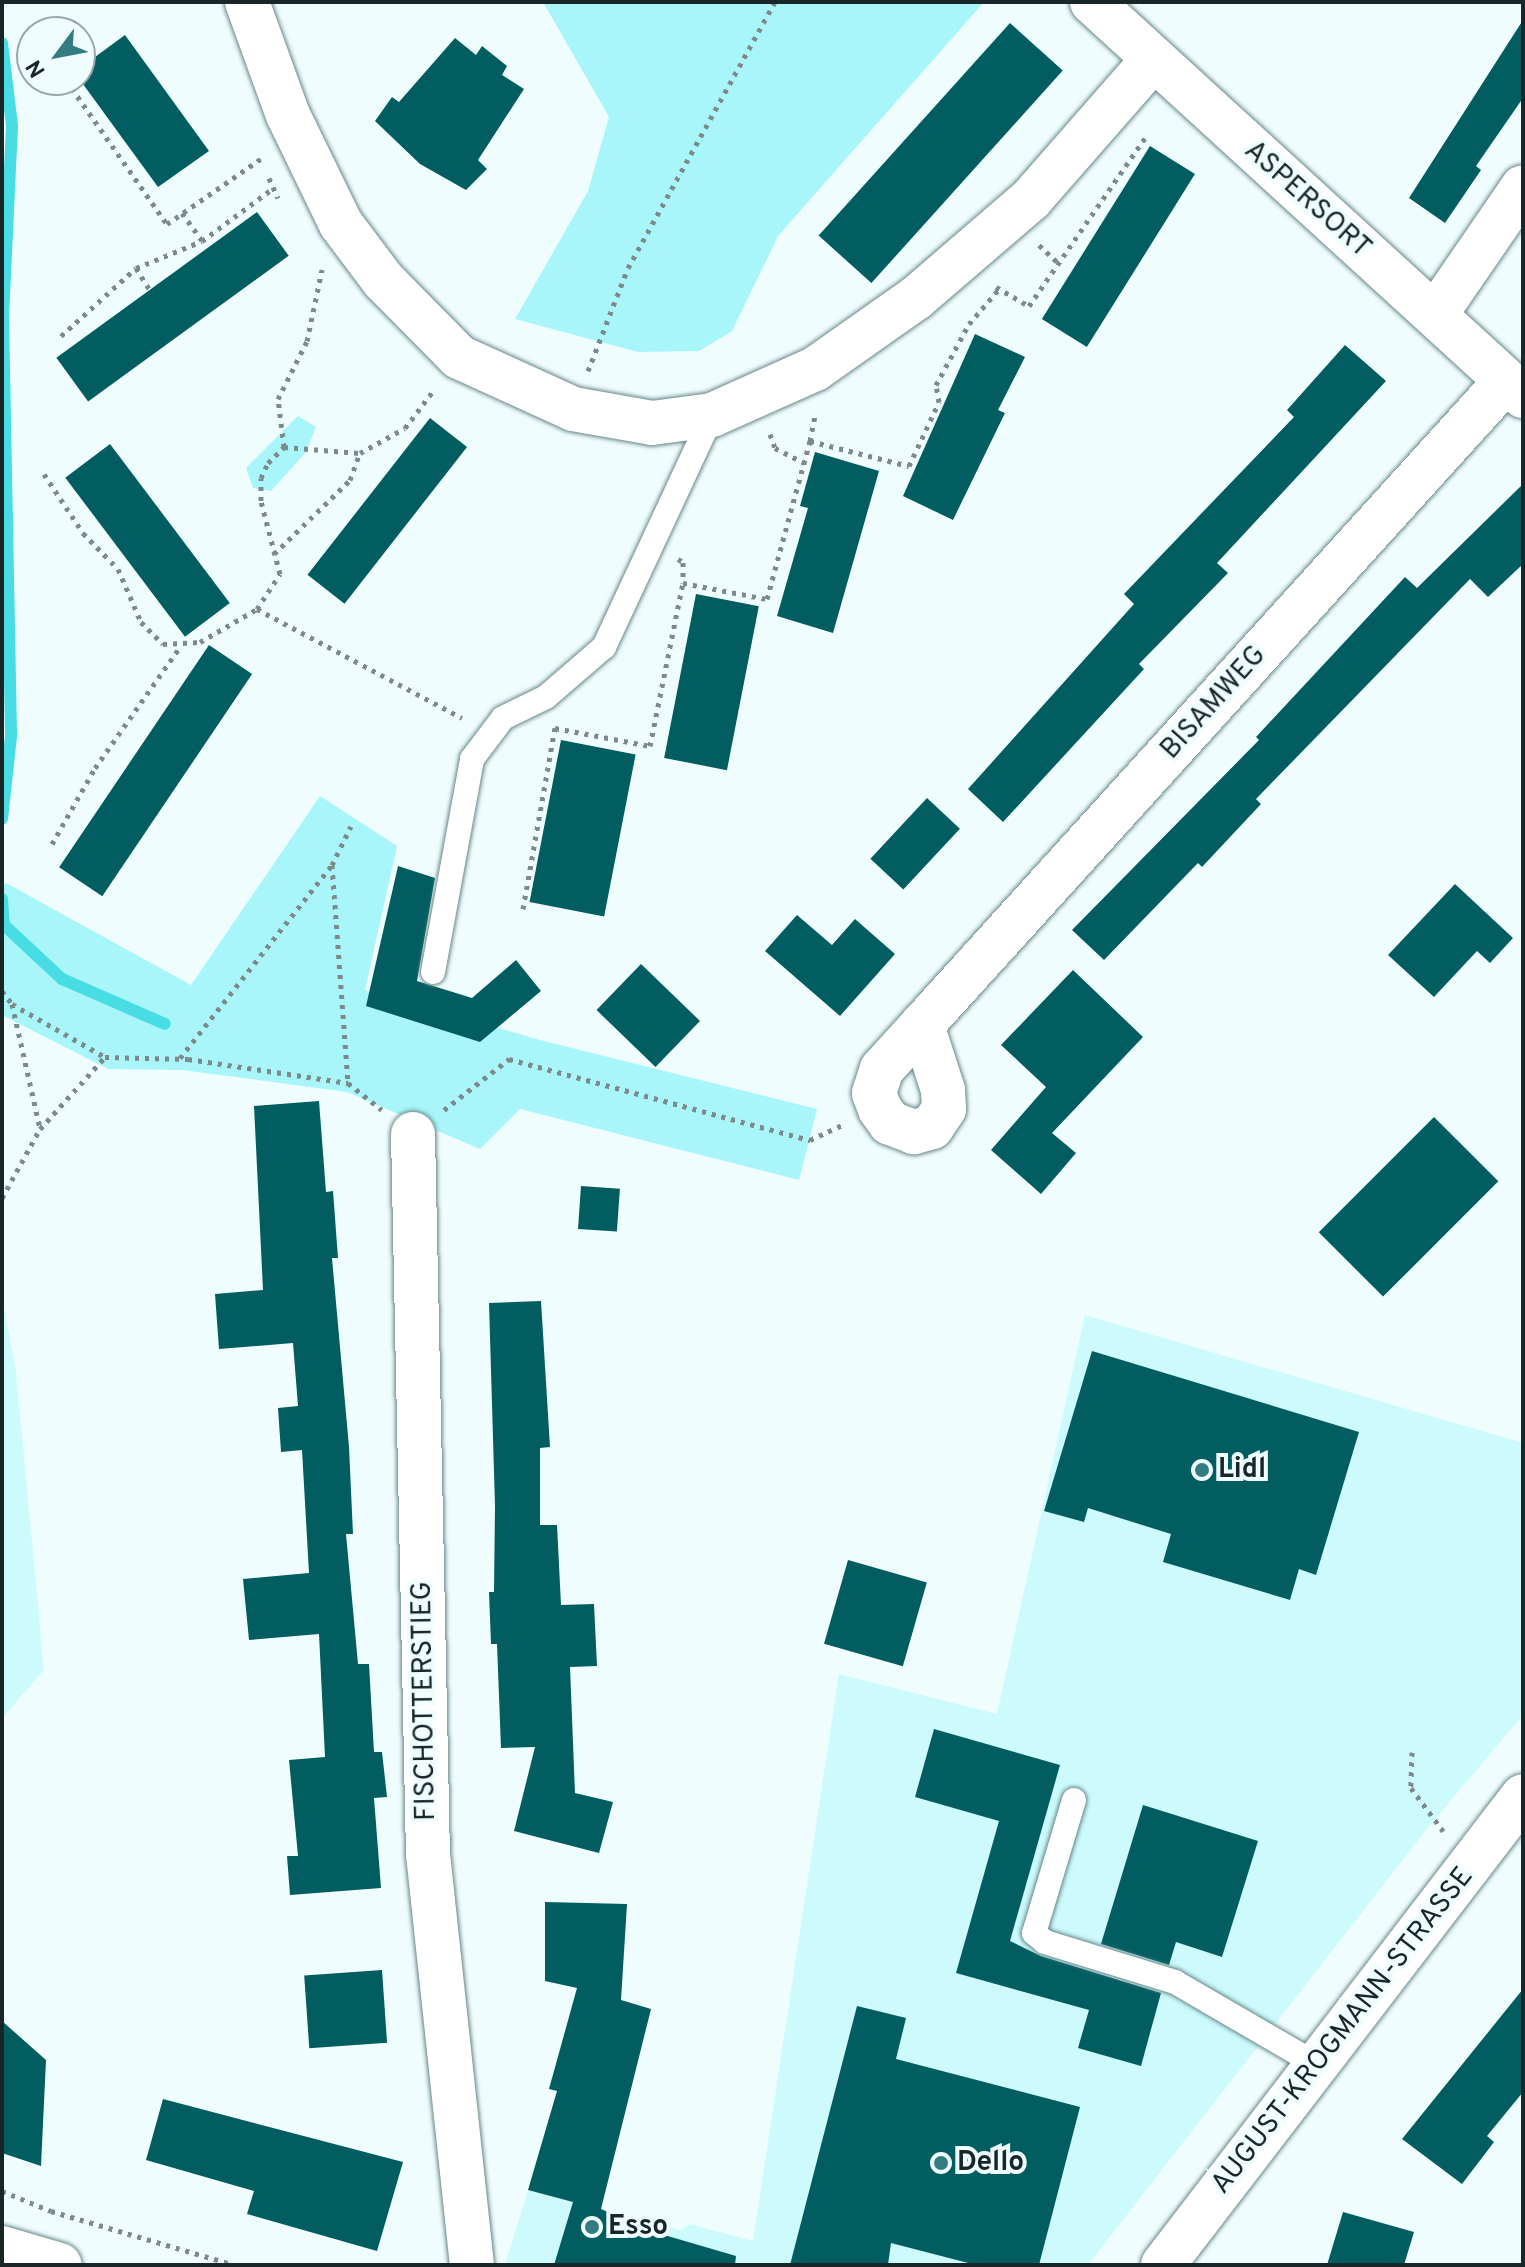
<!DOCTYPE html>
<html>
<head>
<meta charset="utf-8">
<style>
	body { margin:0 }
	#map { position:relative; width:1525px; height:2267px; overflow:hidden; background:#f0fdfe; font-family:Overpass,sans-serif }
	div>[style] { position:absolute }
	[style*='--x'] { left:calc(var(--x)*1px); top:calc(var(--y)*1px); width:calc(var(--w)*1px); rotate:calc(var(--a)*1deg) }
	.built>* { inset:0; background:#cdfbfd }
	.green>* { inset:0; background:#a8f6fa }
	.stream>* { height:12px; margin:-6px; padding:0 6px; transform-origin:6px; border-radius:6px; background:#48dce4 }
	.building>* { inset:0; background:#025d61; transform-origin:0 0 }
	.path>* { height:5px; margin-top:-2.5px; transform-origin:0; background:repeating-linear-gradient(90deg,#7d8a8b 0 4px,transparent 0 10px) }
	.roads { filter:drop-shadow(0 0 2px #678789) drop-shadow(0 0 2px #678789) }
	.lane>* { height:24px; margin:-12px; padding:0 12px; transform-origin:12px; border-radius:12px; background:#fff }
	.street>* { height:44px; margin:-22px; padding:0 22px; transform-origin:22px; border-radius:22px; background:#fff }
	.secondary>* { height:44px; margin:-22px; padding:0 22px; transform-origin:22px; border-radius:22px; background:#fff }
	.dots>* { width:22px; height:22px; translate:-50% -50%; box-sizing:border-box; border:4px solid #f0fdfe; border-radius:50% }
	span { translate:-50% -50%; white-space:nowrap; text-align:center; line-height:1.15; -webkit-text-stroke:8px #f0fdfe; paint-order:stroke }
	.street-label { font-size:28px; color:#192627 }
	.poi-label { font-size:28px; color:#192627; font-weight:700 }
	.left { translate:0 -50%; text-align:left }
	.frame { position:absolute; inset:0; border:4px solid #192627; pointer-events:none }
	.north { position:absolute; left:16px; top:16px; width:80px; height:80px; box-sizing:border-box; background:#f0fdfe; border:2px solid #9aa7a8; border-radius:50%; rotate:238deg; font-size:22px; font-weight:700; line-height:32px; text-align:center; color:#192627 }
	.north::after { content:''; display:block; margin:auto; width:28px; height:36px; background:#337c81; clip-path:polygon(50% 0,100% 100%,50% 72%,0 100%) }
</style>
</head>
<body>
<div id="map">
	<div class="built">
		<div style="clip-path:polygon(2px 1297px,16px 1371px,44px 1670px,2px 1718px)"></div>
		<div style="clip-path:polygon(1085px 1315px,1523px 1443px,1523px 1715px,1426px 1830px,1088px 2265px,505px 2265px,528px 2190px,680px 2230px,690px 2224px,753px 2241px,839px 1674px,997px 1714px)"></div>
	</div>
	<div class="green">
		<div style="clip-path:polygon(543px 2px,984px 2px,778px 236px,732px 331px,699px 351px,638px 352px,515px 319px,588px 191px,609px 117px)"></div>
		<div style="clip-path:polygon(298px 416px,316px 427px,306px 452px,271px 491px,253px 488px,246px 468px)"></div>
		<div style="clip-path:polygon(320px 796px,397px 846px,365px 990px,540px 1040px,817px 1109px,799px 1180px,520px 1109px,480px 1149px,347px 1092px,182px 1070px,108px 1069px,2px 1015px,2px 886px,6px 883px,191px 985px)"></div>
	</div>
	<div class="stream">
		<div style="--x:2;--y:43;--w:84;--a:83.1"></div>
		<div style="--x:12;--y:126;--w:190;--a:92.7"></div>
		<div style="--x:3;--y:316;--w:420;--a:88.9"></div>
		<div style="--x:11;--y:736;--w:83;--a:96.2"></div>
		<div style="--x:2;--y:899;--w:26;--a:86"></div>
		<div style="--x:4;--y:925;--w:79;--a:43"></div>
		<div style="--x:62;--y:979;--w:112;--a:23.6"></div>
	</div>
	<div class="building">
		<div style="clip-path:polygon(1523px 20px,1523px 98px,1476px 166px,1481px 170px,1445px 223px,1409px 198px)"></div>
		<div style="left:1010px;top:23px;width:71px;height:286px;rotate:42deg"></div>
		<div style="clip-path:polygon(125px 35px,209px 151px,158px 187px,80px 80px,80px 68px)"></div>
		<div style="clip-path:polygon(455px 38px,476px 55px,482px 46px,507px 66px,502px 75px,524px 89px,478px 160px,487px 169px,466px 190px,420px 164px,375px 121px,392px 97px,399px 102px)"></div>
		<div style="left:1150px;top:146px;width:53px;height:204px;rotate:32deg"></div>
		<div style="left:257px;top:212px;width:54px;height:248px;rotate:54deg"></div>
		<div style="clip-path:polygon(975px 334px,1025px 357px,998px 410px,1005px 413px,953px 520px,903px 496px)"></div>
		<div style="clip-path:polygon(1345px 345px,1386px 381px,1217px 563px,1228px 573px,1139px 664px,1144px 669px,1003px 822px,968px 789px,1134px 604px,1124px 594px,1294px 417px,1287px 410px)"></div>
		<div style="left:430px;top:418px;width:47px;height:199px;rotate:38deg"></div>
		<div style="left:110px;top:444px;width:199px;height:56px;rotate:53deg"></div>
		<div style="clip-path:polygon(815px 452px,879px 471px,833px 633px,777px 616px,808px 508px,800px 506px)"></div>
		<div style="clip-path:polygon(1523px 484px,1523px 564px,1488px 597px,1470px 579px,1256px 799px,1261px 804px,1202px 867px,1198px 863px,1104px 960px,1072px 930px,1259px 740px,1256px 737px,1405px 577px,1417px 588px)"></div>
		<div style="left:696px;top:594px;width:64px;height:167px;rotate:11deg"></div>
		<div style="left:209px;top:645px;width:52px;height:268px;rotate:34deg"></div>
		<div style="left:561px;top:740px;width:76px;height:165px;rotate:11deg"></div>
		<div style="left:927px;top:798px;width:45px;height:83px;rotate:43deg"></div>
		<div style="clip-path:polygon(398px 866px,435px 878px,417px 981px,472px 998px,516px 960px,541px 991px,480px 1042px,366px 1006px)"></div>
		<div style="clip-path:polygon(1455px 884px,1513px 938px,1490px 963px,1477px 951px,1434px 997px,1388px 955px)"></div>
		<div style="clip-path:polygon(797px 915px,832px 945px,855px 919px,895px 954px,840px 1016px,765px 951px)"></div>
		<div style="left:641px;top:964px;width:82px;height:64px;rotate:44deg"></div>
		<div style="clip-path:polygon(1073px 970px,1143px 1037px,1052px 1133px,1076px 1153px,1041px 1194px,991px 1150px,1046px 1087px,1001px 1045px)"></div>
		<div style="clip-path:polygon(319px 1101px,326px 1192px,333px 1191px,338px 1258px,332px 1258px,349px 1447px,353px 1534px,346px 1534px,358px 1664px,369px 1664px,374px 1752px,382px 1752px,387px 1797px,374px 1798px,381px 1888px,290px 1895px,287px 1856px,298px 1856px,289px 1760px,325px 1757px,319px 1634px,249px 1640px,243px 1579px,309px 1573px,302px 1450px,281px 1452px,278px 1408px,298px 1406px,293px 1343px,219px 1349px,215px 1294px,263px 1290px,254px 1106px)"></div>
		<div style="left:1434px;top:1117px;width:91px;height:163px;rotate:45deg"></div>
		<div style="left:581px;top:1186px;width:39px;height:43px;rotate:4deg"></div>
		<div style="clip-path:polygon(541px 1301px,550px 1447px,540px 1448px,540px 1525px,557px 1525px,561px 1605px,594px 1604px,597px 1666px,570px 1667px,575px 1793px,613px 1802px,599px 1853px,514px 1831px,535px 1747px,501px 1748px,497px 1644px,491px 1644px,489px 1592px,494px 1592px,495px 1506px,489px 1303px)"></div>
		<div style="clip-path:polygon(1092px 1351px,1359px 1432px,1316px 1575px,1299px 1569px,1290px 1600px,1163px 1562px,1171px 1534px,1088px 1508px,1084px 1522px,1044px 1511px)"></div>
		<div style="left:848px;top:1560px;width:82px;height:87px;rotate:16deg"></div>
		<div style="clip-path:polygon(934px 1729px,1060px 1765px,1010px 1941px,1041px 1956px,1161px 1993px,1141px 2066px,1078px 2048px,1089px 2010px,956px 1973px,999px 1821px,915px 1797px)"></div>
		<div style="clip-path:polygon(1143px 1805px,1258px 1841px,1222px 1957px,1176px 1942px,1169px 1965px,1101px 1944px)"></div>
		<div style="clip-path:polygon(545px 1902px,627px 1904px,621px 2000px,651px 2009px,601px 2209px,654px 2232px,736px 2256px,735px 2265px,554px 2265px,573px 2202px,528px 2190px,557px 2091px,549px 2089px,577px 1988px,545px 1981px)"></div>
		<div style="left:382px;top:1970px;width:73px;height:78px;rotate:86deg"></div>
		<div style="clip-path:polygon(1523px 1989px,1523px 2092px,1487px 2136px,1494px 2142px,1462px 2184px,1402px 2139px)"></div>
		<div style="clip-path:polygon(857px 2006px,906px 2018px,896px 2059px,1080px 2107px,1039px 2265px,976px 2265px,891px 2243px,888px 2265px,790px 2265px)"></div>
		<div style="clip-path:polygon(2px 2021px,46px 2060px,41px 2166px,2px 2153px)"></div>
		<div style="clip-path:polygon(163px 2099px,403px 2162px,377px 2251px,247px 2214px,254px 2191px,146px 2160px)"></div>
		<div style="clip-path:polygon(1343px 2212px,1414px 2232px,1404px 2265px,1327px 2265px)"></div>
	</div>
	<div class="path">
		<div style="--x:66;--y:80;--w:176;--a:55"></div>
		<div style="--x:167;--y:224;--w:116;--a:-34.8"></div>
		<div style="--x:269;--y:178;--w:22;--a:66"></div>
		<div style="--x:182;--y:213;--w:34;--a:54"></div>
		<div style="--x:1039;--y:245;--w:26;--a:43"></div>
		<div style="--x:136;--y:268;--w:26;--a:58"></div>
		<div style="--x:996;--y:287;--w:38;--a:30"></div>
		<div style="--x:1029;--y:306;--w:204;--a:-55.4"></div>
		<div style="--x:61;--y:336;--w:101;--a:-42.2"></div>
		<div style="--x:136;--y:268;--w:71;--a:-22.2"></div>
		<div style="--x:202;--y:241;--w:87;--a:-36.6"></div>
		<div style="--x:588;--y:371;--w:110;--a:-68.8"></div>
		<div style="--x:628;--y:268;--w:304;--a:-61.1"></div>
		<div style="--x:770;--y:434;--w:15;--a:70"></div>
		<div style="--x:775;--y:448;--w:33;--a:27"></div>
		<div style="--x:810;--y:441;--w:26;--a:-79"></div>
		<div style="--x:284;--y:447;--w:48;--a:-97.1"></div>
		<div style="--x:278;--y:399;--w:65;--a:-63.4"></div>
		<div style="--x:307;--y:341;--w:73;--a:-78.1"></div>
		<div style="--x:44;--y:474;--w:71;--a:56.5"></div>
		<div style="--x:83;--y:533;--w:50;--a:45.8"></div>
		<div style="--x:118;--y:569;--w:58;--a:66.5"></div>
		<div style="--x:141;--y:622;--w:31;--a:45"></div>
		<div style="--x:163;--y:644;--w:37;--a:-3"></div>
		<div style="--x:200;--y:642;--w:66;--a:-30.1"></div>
		<div style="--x:257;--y:609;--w:232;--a:28"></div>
		<div style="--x:274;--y:554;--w:106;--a:-44.2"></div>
		<div style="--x:350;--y:480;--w:29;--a:-70"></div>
		<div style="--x:678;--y:559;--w:6;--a:31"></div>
		<div style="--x:683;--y:562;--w:21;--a:90"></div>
		<div style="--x:257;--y:609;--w:42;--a:-56.7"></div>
		<div style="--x:280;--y:574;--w:75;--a:-104.6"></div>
		<div style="--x:261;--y:501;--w:23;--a:-90"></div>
		<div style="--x:261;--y:478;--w:17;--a:-65"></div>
		<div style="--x:268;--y:463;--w:23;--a:-45"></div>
		<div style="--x:284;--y:447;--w:76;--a:4.5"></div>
		<div style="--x:360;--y:453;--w:51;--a:-29.1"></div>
		<div style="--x:405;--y:428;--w:48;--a:-52.7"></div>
		<div style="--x:52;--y:844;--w:87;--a:-60.5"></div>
		<div style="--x:95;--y:768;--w:148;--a:-54.9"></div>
		<div style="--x:332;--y:865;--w:219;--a:85.8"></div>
		<div style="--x:523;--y:909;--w:184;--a:-80"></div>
		<div style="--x:555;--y:728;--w:97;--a:10.7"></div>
		<div style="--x:650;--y:746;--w:166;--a:-78.6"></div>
		<div style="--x:683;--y:583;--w:86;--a:10.8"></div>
		<div style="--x:767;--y:599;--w:164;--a:-74.8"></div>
		<div style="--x:810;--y:441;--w:102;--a:14.2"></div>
		<div style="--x:909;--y:466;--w:71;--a:-64.9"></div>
		<div style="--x:939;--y:402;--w:17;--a:-100"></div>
		<div style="--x:936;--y:385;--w:69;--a:-61.6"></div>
		<div style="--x:969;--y:324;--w:45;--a:-49.5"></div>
		<div style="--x:2;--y:991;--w:16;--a:52"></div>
		<div style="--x:12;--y:1004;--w:127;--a:77.3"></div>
		<div style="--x:12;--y:1004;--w:107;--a:29.7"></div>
		<div style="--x:180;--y:1058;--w:246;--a:-51.8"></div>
		<div style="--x:332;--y:865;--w:43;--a:-64"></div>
		<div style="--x:444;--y:1110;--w:83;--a:-38.1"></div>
		<div style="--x:509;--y:1059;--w:312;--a:15.1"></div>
		<div style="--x:810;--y:1140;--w:35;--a:-25"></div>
		<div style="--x:2;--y:1198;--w:79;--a:-61.2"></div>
		<div style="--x:40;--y:1129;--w:97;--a:-47.9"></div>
		<div style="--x:105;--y:1057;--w:83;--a:1.4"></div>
		<div style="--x:188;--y:1059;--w:162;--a:8.5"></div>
		<div style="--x:348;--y:1083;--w:43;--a:38.5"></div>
		<div style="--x:1412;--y:1752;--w:36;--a:92"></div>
		<div style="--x:1411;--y:1788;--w:54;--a:53.3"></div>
		<div style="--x:2;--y:2191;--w:53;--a:22.2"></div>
		<div style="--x:51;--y:2211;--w:192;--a:16.4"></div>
	</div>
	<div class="roads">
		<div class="lane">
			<div style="--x:433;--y:972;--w:217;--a:-79.6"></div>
			<div style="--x:472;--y:759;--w:51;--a:-52.9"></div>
			<div style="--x:503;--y:718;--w:48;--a:-26"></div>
			<div style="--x:546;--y:697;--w:77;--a:-40.8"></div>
			<div style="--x:604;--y:647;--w:256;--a:-65"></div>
			<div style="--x:1074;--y:1800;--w:139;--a:106.7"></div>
			<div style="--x:1034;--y:1933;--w:14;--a:39"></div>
			<div style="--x:1045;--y:1942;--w:136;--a:17.1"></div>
			<div style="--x:1175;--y:1982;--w:163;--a:30.2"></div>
		</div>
		<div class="street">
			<div style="--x:247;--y:2;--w:120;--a:70.1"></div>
			<div style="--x:288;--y:115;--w:121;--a:64.1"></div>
			<div style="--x:341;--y:224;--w:70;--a:53.1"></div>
			<div style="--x:383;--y:280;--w:108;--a:45.4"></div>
			<div style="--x:459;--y:357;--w:125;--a:24.5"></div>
			<div style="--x:573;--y:409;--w:80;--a:10"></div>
			<div style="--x:652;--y:423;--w:61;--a:-7.6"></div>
			<div style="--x:712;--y:415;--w:113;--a:-24.1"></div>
			<div style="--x:815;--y:369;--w:123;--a:-35.1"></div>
			<div style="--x:916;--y:298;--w:152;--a:-40.7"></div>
			<div style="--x:1031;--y:199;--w:184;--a:-48.8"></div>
			<div style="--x:1092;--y:2;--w:584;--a:42.43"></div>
			<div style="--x:1435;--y:315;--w:155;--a:-55.5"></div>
			<div style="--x:922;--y:1025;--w:68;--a:72.1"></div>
			<div style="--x:943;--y:1090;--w:19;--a:87"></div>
			<div style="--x:944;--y:1109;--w:22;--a:124"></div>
			<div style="--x:932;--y:1127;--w:19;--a:164"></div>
			<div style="--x:914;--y:1132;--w:26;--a:-159"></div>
			<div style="--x:890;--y:1123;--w:17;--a:-126"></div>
			<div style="--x:880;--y:1109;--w:17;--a:-111"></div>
			<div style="--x:874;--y:1093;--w:25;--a:-72"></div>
			<div style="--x:882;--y:1069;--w:59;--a:-47.7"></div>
			<div style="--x:922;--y:1025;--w:869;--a:-47.8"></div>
			<div style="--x:413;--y:1134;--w:720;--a:88.81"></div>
			<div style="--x:428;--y:1854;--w:413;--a:83.9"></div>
		</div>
		<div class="secondary">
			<div style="--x:2;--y:2248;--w:60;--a:16.3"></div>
			<div style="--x:1163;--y:2265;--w:591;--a:-52.49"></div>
		</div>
	</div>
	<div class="dots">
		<div style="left:1202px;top:1470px;background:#337c81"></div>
		<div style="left:941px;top:2163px;background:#337c81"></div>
		<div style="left:592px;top:2227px;background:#337c81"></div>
	</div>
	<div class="street-label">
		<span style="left:1307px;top:200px;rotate:42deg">ASPERSORT</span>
		<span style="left:1214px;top:703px;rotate:-48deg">BISAMWEG</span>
		<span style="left:425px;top:1701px;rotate:-91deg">FISCHOTTERSTIEG</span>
		<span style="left:1343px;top:2031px;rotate:-52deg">AUGUST-KROGMANN-STRASSE</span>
	</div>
	<div class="poi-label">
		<span class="left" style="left:1218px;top:1470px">Lidl</span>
		<span class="left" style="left:957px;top:2163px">Dello</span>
		<span class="left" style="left:608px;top:2227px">Esso</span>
	</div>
	<div class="frame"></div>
	<div class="north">N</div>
</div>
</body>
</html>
